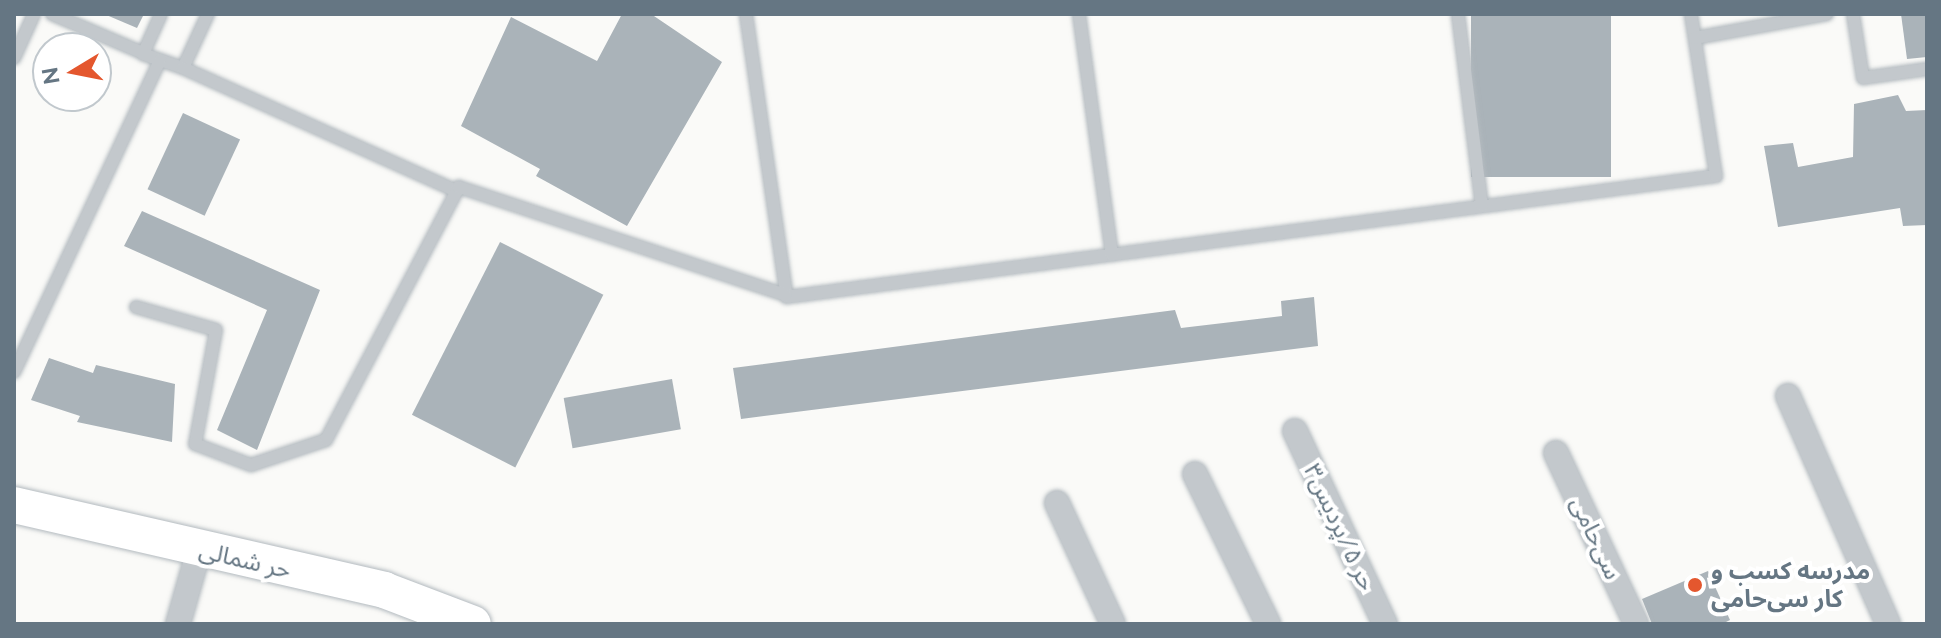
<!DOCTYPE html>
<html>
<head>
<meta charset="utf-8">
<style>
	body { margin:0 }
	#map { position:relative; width:1941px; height:638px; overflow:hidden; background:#fafaf8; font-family:Raleway,"Noto Sans Arabic",sans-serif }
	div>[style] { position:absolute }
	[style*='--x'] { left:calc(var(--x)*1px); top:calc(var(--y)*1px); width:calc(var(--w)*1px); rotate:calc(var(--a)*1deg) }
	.building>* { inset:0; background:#aab3b9; transform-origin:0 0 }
	.roads { filter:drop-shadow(0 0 2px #b3babf) drop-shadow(0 0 2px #b3babf) }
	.lane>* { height:12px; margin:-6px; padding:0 6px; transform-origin:6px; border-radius:6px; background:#c3c8cc }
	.street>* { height:24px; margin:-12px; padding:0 12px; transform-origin:12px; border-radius:12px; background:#c3c8cc }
	.secondary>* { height:36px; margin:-18px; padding:0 18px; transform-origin:18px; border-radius:18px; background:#fff }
	.dots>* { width:22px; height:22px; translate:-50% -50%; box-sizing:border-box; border:4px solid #fff; border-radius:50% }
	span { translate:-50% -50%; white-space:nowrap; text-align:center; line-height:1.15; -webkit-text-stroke:8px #fff; paint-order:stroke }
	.street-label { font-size:24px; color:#657683 }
	.poi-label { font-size:24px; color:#657683; font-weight:700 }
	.left { translate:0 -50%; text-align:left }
	.frame { position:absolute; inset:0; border:16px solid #657683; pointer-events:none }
	.north { position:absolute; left:32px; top:32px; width:80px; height:80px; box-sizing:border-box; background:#fff; border:2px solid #c1c8cd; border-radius:50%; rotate:260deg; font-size:22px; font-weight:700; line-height:32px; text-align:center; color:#657683 }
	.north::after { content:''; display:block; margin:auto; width:28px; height:36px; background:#e4572e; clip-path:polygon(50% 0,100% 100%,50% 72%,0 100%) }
</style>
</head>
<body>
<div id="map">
	<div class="building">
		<div style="clip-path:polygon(104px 14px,144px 14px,137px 28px)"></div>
		<div style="clip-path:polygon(622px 14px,651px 14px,722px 62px,627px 226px,536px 176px,540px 169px,461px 126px,511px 17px,597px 61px)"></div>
		<div style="left:1471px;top:14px;width:140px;height:163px"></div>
		<div style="clip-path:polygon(1901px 14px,1927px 14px,1927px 57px,1907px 59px)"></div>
		<div style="clip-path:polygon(1898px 95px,1906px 111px,1927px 110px,1927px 225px,1903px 226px,1900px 208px,1778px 227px,1764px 146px,1793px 143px,1798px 167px,1853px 157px,1854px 104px)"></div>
		<div style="left:183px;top:113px;width:63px;height:84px;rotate:25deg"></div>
		<div style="clip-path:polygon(142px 211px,320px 290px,257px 450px,217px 430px,267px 310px,124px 246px)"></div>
		<div style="left:500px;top:242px;width:116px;height:194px;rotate:27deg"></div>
		<div style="clip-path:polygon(1314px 297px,1318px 346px,741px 419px,733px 368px,1175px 310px,1181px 328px,1282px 316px,1281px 301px)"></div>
		<div style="clip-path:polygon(49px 358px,93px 373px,96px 365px,175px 384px,172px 442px,77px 422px,80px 416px,31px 400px)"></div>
		<div style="left:672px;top:379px;width:51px;height:110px;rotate:80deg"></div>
		<div style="clip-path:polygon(1708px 571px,1730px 620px,1722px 624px,1652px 624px,1642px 599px)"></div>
	</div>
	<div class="roads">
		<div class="lane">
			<div style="--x:52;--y:14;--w:99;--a:23.2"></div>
			<div style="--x:161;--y:14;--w:44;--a:114.2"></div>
			<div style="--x:143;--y:54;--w:42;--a:19.3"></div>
			<div style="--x:183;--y:68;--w:60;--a:-65.2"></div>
			<div style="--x:746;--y:14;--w:286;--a:81.8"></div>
			<div style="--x:787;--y:297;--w:937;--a:-7.42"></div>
			<div style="--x:1716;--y:176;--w:164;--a:-98.8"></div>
			<div style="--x:1079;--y:14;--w:243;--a:82.2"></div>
			<div style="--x:1458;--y:14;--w:193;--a:82.9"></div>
			<div style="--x:1853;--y:14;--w:65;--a:81.1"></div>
			<div style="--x:1863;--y:78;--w:65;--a:-8"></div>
			<div style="--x:1695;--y:38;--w:134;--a:-10.3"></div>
			<div style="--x:14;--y:58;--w:48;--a:-65.6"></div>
			<div style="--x:183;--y:68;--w:300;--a:24.2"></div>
			<div style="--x:136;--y:307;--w:83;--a:16"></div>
			<div style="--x:216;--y:330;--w:116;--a:100.4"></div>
			<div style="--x:195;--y:444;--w:60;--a:20.6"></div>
			<div style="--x:251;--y:465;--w:79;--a:-18.4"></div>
			<div style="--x:326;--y:440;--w:286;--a:-62.3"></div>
			<div style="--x:459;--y:187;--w:344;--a:18.3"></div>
			<div style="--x:14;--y:372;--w:344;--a:-64.9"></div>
		</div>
		<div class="street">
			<div style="--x:1788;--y:396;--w:249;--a:66.3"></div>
			<div style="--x:1295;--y:431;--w:213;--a:65"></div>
			<div style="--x:1556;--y:453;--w:189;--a:64.9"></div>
			<div style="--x:1195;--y:474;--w:167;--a:64"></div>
			<div style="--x:1057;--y:503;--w:133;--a:65.2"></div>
			<div style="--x:178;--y:624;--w:77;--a:-74.2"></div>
		</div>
		<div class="secondary">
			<div style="--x:14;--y:505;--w:380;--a:12.9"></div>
			<div style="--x:384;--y:590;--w:95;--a:20.9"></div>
		</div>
	</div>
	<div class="dots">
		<div style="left:1695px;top:585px;background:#e4572e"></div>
	</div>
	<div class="street-label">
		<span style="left:1340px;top:527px;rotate:65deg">حر ۵/پردیس۳</span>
		<span style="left:1596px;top:538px;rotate:65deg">سی‌حامی</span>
		<span style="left:245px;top:560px;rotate:13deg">حر شمالی</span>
	</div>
	<div class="poi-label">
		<span class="left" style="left:1711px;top:585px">مدرسه کسب و<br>کار سی‌حامی</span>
	</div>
	<div class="frame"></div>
	<div class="north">N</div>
</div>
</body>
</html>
